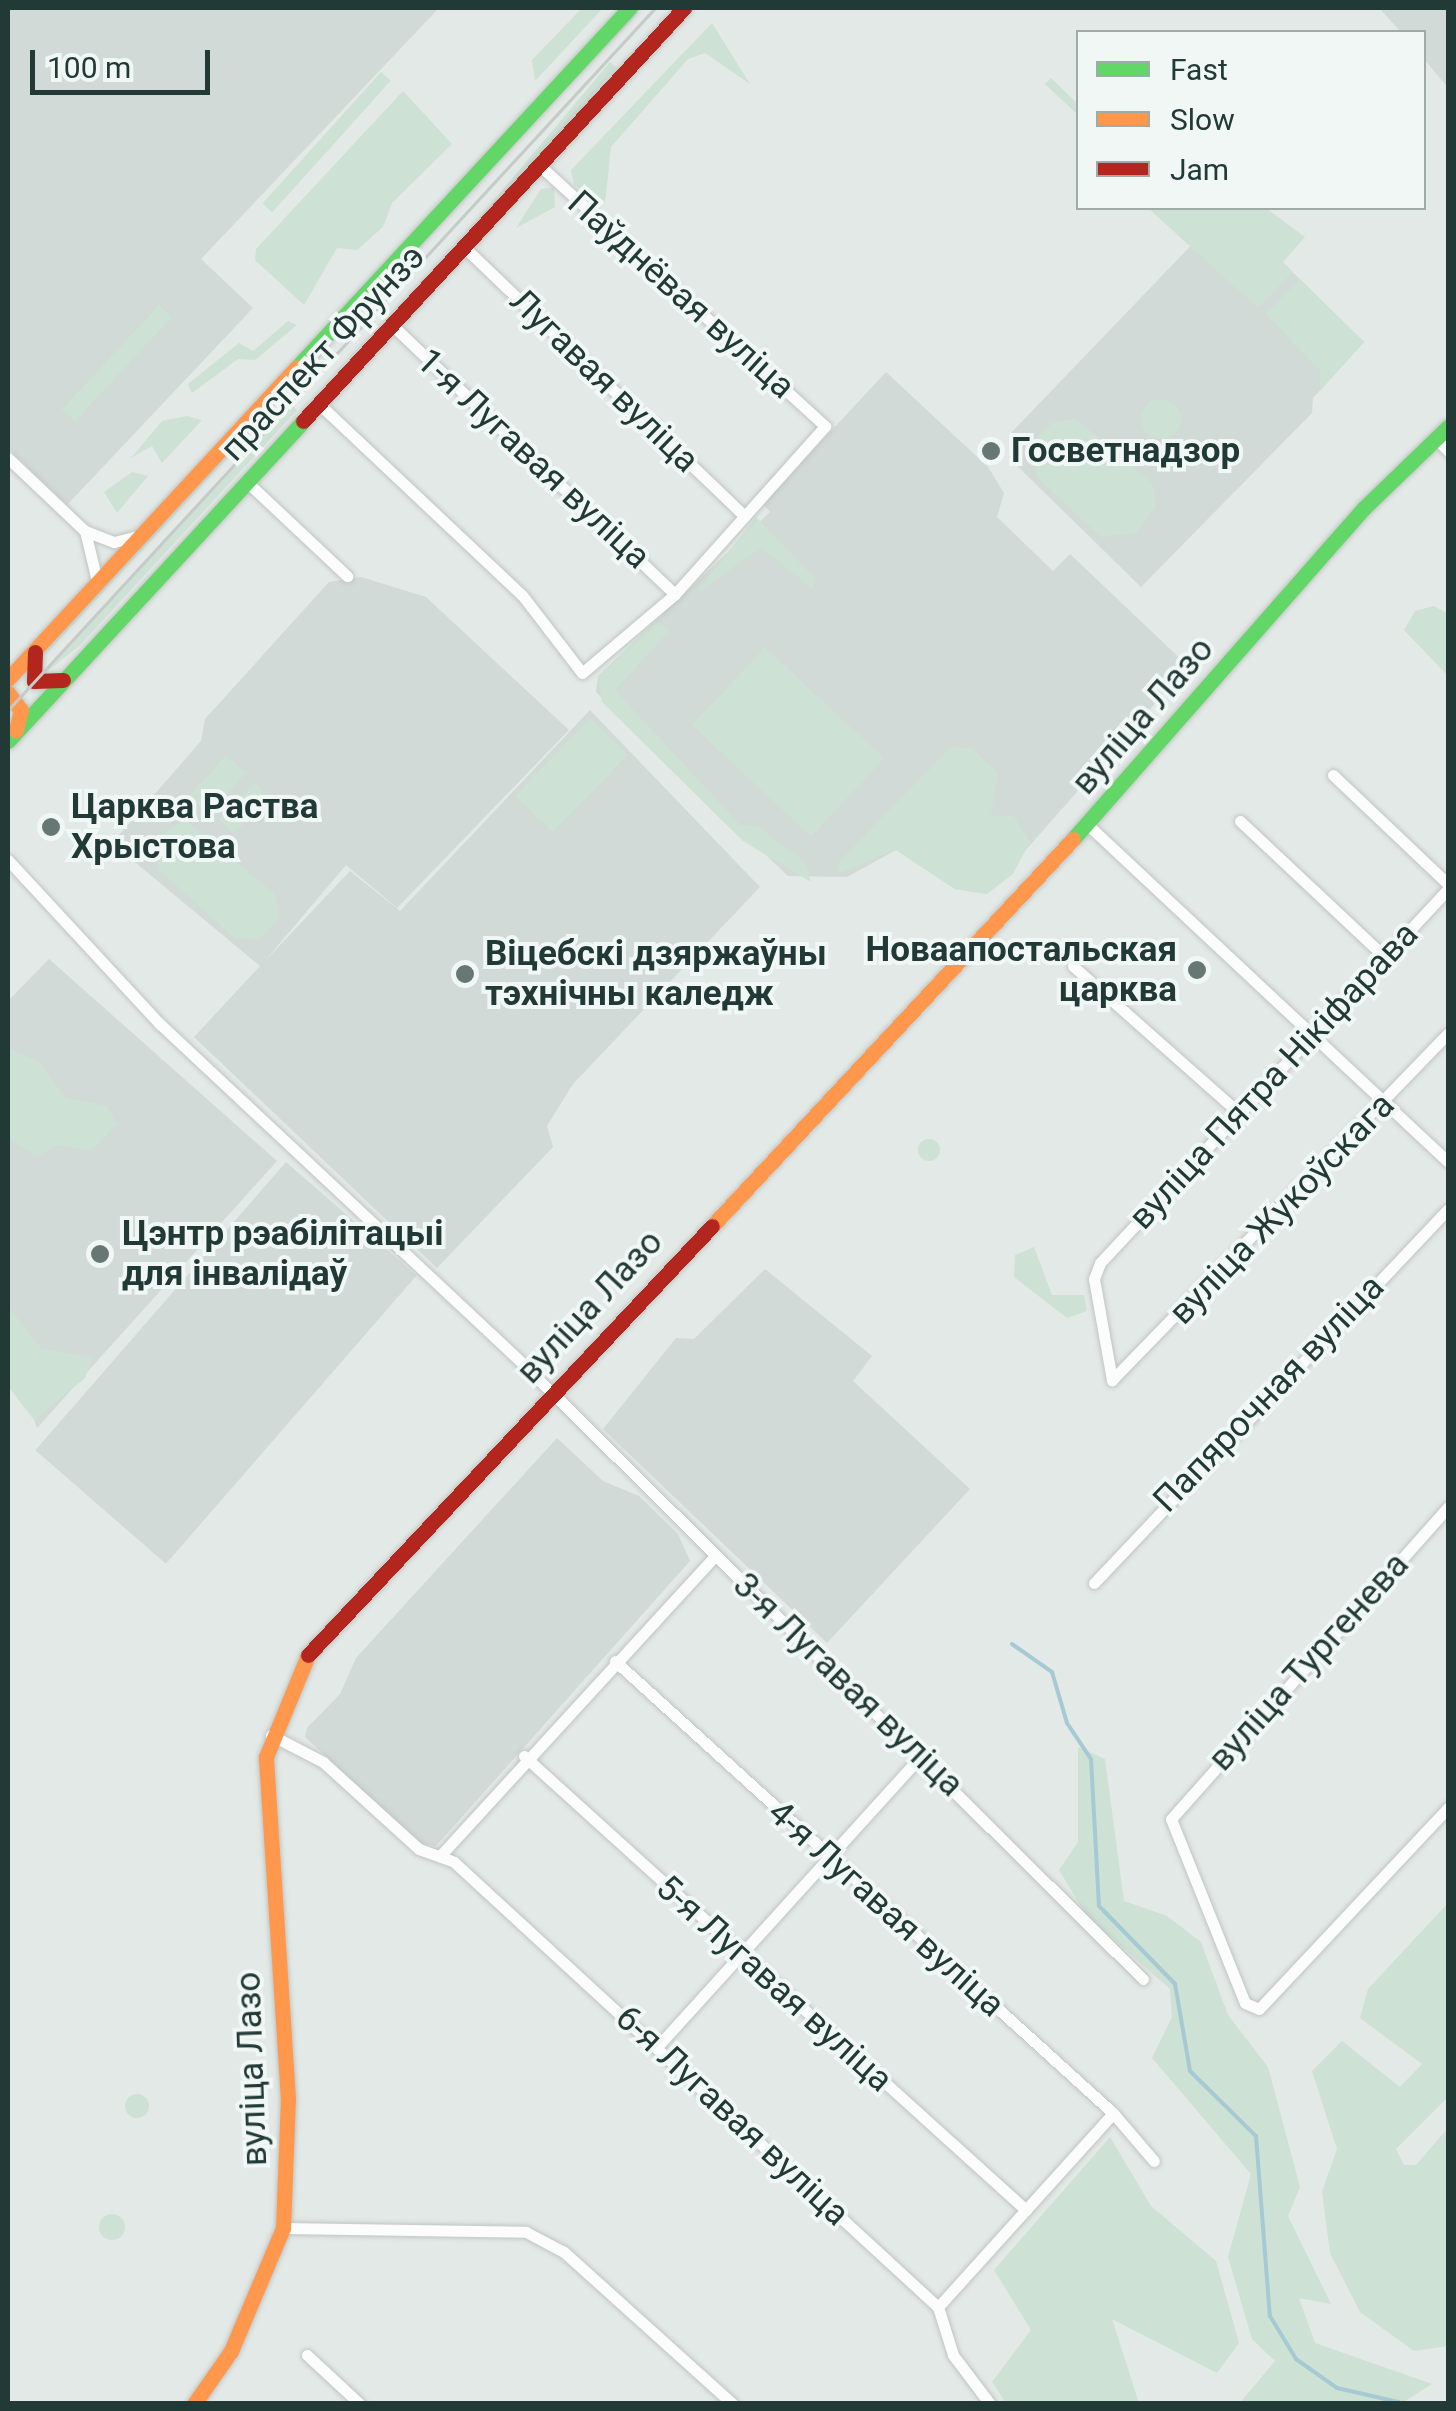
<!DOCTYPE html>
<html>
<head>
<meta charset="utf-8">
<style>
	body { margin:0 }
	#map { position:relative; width:1456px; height:2411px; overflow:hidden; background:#e3e9e6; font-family:Roboto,sans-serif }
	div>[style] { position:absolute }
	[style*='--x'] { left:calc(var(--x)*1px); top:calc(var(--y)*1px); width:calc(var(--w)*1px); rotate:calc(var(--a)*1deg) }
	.built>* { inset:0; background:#d1dad6; transform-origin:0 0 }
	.green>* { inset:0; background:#cde1d5; transform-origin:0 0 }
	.round { border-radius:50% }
	.stream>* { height:4px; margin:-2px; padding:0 2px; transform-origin:2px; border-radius:2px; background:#a6cad4 }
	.roads { filter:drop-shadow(0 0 2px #c0c5c3) drop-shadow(0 0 2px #c0c5c3) }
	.street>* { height:11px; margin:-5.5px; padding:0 5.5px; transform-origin:5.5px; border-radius:5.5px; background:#fbfcfb }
	.fast>* { height:15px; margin:-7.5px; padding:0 7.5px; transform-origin:7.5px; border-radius:7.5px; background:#63d668 }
	.slow>* { height:15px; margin:-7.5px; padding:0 7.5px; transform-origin:7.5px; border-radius:7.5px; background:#ff974d }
	.jam>* { height:15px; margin:-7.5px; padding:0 7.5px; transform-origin:7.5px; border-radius:7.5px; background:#b3261e }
	.tram>* { height:2.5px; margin:-1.25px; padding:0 1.25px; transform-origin:1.25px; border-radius:1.25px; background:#c6cac9 }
	.dots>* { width:28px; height:28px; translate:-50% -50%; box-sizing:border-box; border:5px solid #f1f7f5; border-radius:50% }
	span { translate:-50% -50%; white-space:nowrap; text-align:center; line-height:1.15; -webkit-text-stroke:8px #f1f7f5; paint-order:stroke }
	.street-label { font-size:35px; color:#223a36 }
	.poi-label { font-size:35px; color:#223a36; font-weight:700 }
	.left { translate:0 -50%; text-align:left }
	.right { translate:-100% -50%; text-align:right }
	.frame { position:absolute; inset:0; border:10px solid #223a36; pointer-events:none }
	.legend { position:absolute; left:1076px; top:30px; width:350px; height:180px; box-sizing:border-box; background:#f1f7f5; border:2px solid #9eaba9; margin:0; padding:12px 18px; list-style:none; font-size:30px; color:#223a36 }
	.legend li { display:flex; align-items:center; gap:20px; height:50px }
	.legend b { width:50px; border:2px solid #9eaba9 }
	.scale { position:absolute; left:30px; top:50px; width:180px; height:45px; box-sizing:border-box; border:5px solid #223a36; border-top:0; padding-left:12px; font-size:30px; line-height:35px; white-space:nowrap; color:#223a36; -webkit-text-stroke:8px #f1f7f5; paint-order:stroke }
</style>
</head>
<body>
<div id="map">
	<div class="built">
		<div style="clip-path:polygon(8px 8px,439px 8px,201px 259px,253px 308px,67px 505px,8px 448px)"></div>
		<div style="clip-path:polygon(1379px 8px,1448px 8px,1448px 88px,1424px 59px,1424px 32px,1401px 32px)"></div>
		<div style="clip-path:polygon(1227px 208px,1364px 342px,1313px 398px,1312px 413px,1141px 587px,1008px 457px,1017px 448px,1009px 435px)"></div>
		<div style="clip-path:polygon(886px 372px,988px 467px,1004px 493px,997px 517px,1053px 571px,1070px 554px,1188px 666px,987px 894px,955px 889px,896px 850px,847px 877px,788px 876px,596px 692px,598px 676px,770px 512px,763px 504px)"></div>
		<div style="clip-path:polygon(361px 577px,426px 597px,569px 730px,397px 908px,346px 865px,264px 962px,350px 871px,400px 911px,590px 710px,760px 887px,573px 1084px,547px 1126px,553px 1147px,437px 1268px,194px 1037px,260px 966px,112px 843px,201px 741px,205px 719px,329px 582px)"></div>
		<div style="clip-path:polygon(49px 959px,277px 1161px,37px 1428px,8px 1347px,8px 1001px)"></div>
		<div style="left:286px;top:1162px;width:173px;height:382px;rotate:41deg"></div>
		<div style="clip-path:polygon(765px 1269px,872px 1356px,853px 1381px,970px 1489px,827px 1643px,603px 1429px,676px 1338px,694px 1339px)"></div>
		<div style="clip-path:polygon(557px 1438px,603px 1481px,639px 1496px,678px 1534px,690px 1561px,436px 1846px,419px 1843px,305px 1737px,307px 1728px,340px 1694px,356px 1658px)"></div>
	</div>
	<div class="green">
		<div style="clip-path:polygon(582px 8px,603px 8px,535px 81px,532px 60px)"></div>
		<div style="clip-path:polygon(631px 13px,635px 17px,379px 284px)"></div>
		<div style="clip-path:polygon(712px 23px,750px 84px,705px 53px,688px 59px,611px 147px,605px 203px,574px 185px,571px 170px)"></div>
		<div style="left:610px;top:62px;width:8px;height:392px;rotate:40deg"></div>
		<div style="left:381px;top:72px;width:13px;height:177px;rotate:42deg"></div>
		<div style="clip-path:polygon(1051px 78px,1078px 104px,1078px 115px,1045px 84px)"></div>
		<div style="clip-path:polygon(403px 91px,452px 144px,392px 203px,383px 227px,357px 250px,337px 248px,304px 305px,255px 260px,256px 249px)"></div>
		<div style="clip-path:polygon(554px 187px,555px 207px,516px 228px,541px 189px)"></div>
		<div style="clip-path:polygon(1148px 208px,1266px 208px,1305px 237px,1283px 262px,1293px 272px,1258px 308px)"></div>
		<div style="clip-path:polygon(1300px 279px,1364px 342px,1320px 391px,1320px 371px,1266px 314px)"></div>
		<div style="left:159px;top:305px;width:18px;height:143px;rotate:43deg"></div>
		<div style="clip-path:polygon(288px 321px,297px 325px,255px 360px,238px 359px,192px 393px,188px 384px,239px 343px,253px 351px)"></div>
		<div style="clip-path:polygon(324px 345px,328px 349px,33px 668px,88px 600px)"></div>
		<div class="round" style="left:1141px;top:399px;width:40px;height:40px"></div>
		<div style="clip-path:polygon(292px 405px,297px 410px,80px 645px,38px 679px)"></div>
		<div style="clip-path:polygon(187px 416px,202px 420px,162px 463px,152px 446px,131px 458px,162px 421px)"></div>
		<div style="clip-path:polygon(1076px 419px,1152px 483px,1156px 505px,1137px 533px,1101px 537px,1037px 477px,1034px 440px,1052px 423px)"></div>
		<div style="clip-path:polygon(132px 472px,148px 476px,117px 513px,104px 492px)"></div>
		<div style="clip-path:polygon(756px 517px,814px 577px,813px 589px,761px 548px,695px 594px)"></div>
		<div style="clip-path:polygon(1434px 606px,1448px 614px,1448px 676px,1404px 630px,1415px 611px)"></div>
		<div style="clip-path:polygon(656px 621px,670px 630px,615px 690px,740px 825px,757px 826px,805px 862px,811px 882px,743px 841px,602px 702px,598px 676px)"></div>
		<div style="left:765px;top:647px;width:163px;height:107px;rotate:43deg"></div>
		<div style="left:590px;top:718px;width:53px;height:108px;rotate:44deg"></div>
		<div style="clip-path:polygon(951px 747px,972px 748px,998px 773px,991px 816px,1013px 815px,1030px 842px,1013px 874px,987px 894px,955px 889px,896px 850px,838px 874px,837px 864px)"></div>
		<div style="left:226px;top:755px;width:27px;height:56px;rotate:42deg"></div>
		<div style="left:255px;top:783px;width:21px;height:51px;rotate:45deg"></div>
		<div style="clip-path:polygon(184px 819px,275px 894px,279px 918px,259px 940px,234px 938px,159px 870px,153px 841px)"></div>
		<div style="clip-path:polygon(9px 1048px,38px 1061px,66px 1098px,107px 1106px,117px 1124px,91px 1151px,57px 1145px,36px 1157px,8px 1137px)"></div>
		<div class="round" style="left:918px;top:1139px;width:22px;height:22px"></div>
		<div style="clip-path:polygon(1034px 1247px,1052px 1295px,1084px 1295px,1087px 1311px,1067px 1318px,1014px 1277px,1015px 1255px)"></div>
		<div style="clip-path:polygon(8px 1306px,41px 1348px,92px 1358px,85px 1378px,34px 1420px,8px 1386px)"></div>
		<div style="clip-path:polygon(1078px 1747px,1105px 1759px,1124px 1901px,1167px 1916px,1201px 1942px,1228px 2015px,1268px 2067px,1300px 2187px,1288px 2216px,1331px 2304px,1299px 2298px,1315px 2343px,1432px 2384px,1402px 2403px,1240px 2403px,1275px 2361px,1252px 2339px,1228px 2257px,1251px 2174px,1152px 2058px,1172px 2017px,1170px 1989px,1087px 1916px,1059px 1870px,1078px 1842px)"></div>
		<div style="clip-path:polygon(1448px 1903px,1448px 2097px,1396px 2149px,1404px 2165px,1416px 2165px,1448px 2128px,1448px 2346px,1414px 2351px,1360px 2312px,1330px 2253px,1322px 2192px,1337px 2149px,1312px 2071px,1342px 2041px,1400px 2087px,1422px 2064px,1360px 2018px,1368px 1989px)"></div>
		<div class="round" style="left:125px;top:2094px;width:24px;height:24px"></div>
		<div style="clip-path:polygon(1110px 2137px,1151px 2206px,1216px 2261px,1239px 2343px,1217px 2373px,1112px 2319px,1139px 2403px,1006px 2403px,992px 2382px,1031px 2330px,994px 2270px)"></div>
		<div class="round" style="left:99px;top:2214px;width:26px;height:26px"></div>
	</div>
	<div class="stream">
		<div style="--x:1012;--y:1644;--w:49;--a:35"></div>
		<div style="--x:1052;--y:1672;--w:53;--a:73.6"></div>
		<div style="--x:1067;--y:1723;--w:43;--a:56.3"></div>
		<div style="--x:1091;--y:1759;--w:147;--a:86.9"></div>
		<div style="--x:1099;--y:1906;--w:109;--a:45.7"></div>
		<div style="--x:1175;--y:1984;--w:88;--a:80.2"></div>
		<div style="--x:1190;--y:2071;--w:93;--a:44.6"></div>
		<div style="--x:1256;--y:2136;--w:181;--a:85.6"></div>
		<div style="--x:1270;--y:2316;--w:50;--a:58.8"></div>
		<div style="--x:1296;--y:2359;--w:50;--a:35.3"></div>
		<div style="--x:1337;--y:2388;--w:63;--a:12.9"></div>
	</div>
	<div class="roads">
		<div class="street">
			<div style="--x:463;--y:246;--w:390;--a:43.8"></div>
			<div style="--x:391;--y:324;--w:392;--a:43.6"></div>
			<div style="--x:318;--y:403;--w:280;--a:43.3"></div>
			<div style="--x:522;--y:595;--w:98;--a:52.4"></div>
			<div style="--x:582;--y:673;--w:122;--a:-40.3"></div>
			<div style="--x:675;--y:594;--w:225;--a:-48.2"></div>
			<div style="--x:825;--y:426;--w:389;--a:-137.6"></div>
			<div style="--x:1436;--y:438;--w:18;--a:47"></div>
			<div style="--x:8;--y:458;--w:106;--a:43.5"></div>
			<div style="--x:85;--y:531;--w:51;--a:76.5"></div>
			<div style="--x:246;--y:481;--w:139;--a:43.2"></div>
			<div style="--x:85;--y:531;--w:31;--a:21"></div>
			<div style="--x:114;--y:542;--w:25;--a:-14"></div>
			<div style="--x:1333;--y:775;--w:158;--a:43.5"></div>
			<div style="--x:1240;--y:821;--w:199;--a:43.2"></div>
			<div style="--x:1088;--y:825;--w:493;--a:43.1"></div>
			<div style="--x:8;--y:860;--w:224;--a:47.2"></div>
			<div style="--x:160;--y:1024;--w:492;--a:43.1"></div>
			<div style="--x:519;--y:1360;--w:879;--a:44.77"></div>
			<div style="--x:1448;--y:889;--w:511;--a:132.94"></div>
			<div style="--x:1100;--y:1263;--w:17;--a:111"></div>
			<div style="--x:1094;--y:1279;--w:103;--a:79.9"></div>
			<div style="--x:1112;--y:1380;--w:483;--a:-45.9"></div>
			<div style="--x:1073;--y:966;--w:223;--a:41.5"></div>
			<div style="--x:1448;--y:1507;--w:417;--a:131.6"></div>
			<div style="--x:1171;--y:1819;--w:198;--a:68.1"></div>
			<div style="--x:1245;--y:2003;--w:15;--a:23"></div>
			<div style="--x:1259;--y:2009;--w:276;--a:-46.8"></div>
			<div style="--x:1094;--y:1583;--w:515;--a:-46.57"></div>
			<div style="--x:615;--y:1661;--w:673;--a:42.23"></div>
			<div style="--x:1113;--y:2113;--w:63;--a:49.5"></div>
			<div style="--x:271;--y:1735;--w:59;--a:27.4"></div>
			<div style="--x:323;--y:1762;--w:130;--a:42.2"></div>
			<div style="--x:419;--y:1849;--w:37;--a:20"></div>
			<div style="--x:454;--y:1862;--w:657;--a:42.6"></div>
			<div style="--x:938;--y:2307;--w:50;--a:72.6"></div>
			<div style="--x:953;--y:2355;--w:61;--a:52.9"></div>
			<div style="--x:524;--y:1756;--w:677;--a:42.13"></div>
			<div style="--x:440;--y:1856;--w:407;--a:-47.5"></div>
			<div style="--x:657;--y:2047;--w:391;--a:-47.8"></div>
			<div style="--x:283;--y:2228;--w:243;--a:0.9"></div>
			<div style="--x:526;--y:2232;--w:43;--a:27.8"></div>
			<div style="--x:564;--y:2252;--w:227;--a:42"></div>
			<div style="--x:938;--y:2307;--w:261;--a:-47.9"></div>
			<div style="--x:307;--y:2355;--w:72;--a:42.8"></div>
		</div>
		<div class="fast">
			<div style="--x:297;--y:367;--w:490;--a:-47.2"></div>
			<div style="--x:8;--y:741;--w:435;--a:-47.3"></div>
			<div style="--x:1073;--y:839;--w:441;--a:-48.7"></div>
			<div style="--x:1364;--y:508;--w:117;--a:-44"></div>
		</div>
		<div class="slow">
			<div style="--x:8;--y:679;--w:425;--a:-47.2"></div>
			<div style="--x:8;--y:693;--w:21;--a:53"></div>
			<div style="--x:21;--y:710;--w:21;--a:104"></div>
			<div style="--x:712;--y:1226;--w:529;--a:-46.99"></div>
			<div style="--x:194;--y:2404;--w:65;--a:-55.1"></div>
			<div style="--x:231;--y:2351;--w:134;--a:-67.1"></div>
			<div style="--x:283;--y:2228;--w:129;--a:-87.8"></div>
			<div style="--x:288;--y:2099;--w:343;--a:-93.7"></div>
			<div style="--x:266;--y:1757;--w:110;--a:-67.6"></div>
		</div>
		<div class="jam">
			<div style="--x:303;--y:421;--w:562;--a:-47.31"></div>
			<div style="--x:35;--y:652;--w:29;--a:92"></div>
			<div style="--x:34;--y:681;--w:29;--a:-2"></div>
			<div style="--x:308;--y:1655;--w:589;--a:-46.72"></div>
		</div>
	</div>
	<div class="tram">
		<div style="--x:8;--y:710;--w:955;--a:-47.33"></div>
	</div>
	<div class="dots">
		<div style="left:991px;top:451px;background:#667774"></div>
		<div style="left:51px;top:827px;background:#667774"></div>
		<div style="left:1197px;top:970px;background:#667774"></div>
		<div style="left:465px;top:974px;background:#667774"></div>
		<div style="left:100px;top:1254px;background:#667774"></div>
	</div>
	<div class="street-label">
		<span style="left:681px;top:295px;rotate:42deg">Паўднёвая вуліца</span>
		<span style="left:323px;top:353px;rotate:-47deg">праспект Фрунзэ</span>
		<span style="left:604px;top:381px;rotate:44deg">Лугавая вуліца</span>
		<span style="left:533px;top:459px;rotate:43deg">1-я Лугавая вуліца</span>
		<span style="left:1143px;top:716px;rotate:-49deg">вуліца Лазо</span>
		<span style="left:1274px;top:1076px;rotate:-47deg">вуліца Пятра Нікіфарава</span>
		<span style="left:1282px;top:1209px;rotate:-46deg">вуліца Жукоўскага</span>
		<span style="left:590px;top:1307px;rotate:-47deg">вуліца Лазо</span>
		<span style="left:1269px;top:1394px;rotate:-46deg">Папярочная вуліца</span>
		<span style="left:1309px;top:1662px;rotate:-48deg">вуліца Тургенева</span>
		<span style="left:848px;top:1685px;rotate:44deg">3-я Лугавая вуліца</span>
		<span style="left:886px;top:1909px;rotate:42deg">4-я Лугавая вуліца</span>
		<span style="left:774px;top:1984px;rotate:42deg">5-я Лугавая вуліца</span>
		<span style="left:252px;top:2069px;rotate:-92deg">вуліца Лазо</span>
		<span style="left:732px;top:2116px;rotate:43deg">6-я Лугавая вуліца</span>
	</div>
	<div class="poi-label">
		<span class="left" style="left:1011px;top:451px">Госветнадзор</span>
		<span class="left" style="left:71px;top:827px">Царква Раства<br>Хрыстова</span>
		<span class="right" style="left:1177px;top:970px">Новаапостальская<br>царква</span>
		<span class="left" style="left:485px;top:974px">Віцебскі дзяржаўны<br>тэхнічны каледж</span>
		<span class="left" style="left:122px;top:1254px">Цэнтр рэабілітацыі<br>для інвалідаў</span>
	</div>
	<div class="frame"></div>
	<ul class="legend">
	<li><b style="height:12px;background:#63d668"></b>Fast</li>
	<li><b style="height:12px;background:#ff974d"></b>Slow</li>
	<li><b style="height:12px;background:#b3261e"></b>Jam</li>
	</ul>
	<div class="scale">100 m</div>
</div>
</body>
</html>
